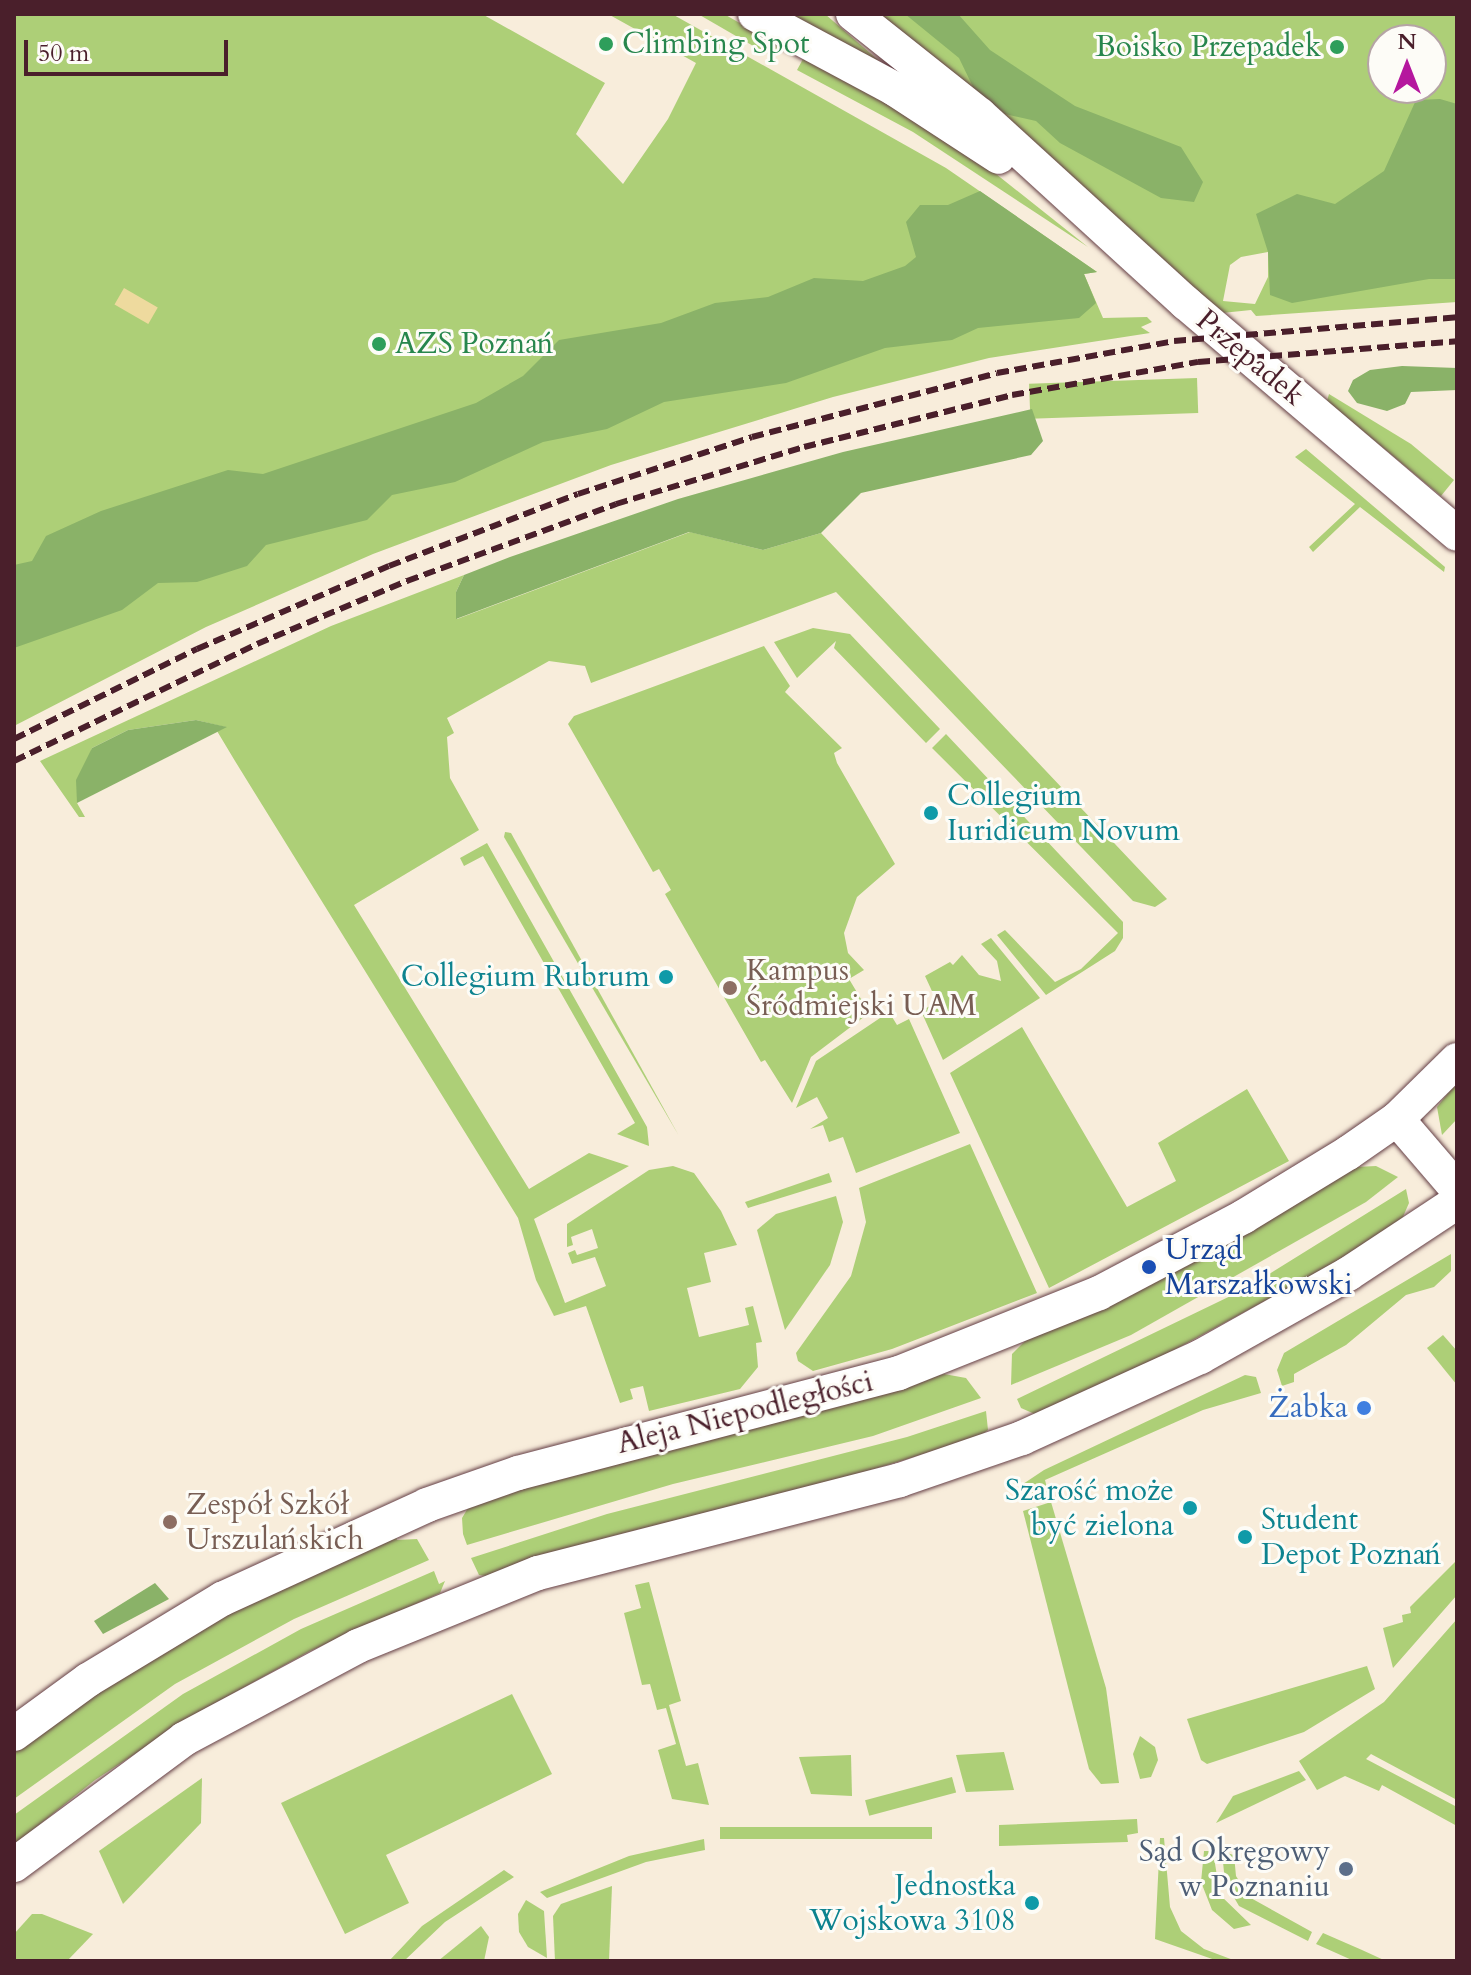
<!DOCTYPE html>
<html>
<head>
<meta charset="utf-8">
<style>
	body { margin:0 }
	#map { position:relative; width:1471px; height:1975px; overflow:hidden; background:#f8eddb; font-family:Cardo,serif }
	div>[style] { position:absolute }
	[style*='--x'] { left:calc(var(--x)*1px); top:calc(var(--y)*1px); width:calc(var(--w)*1px); rotate:calc(var(--a)*1deg) }
	.green>* { inset:0; background:#adcf77; transform-origin:0 0 }
	.forest>* { inset:0; background:#8ab268 }
	.sand>* { inset:0; background:#eeda9e; transform-origin:0 0 }
	.roads { filter:drop-shadow(0 0 2px #643e45) drop-shadow(0 0 2px #643e45) }
	.secondary>* { height:34px; margin:-17px; padding:0 17px; transform-origin:17px; border-radius:17px; background:#fff }
	.rail>* { height:6px; margin-top:-3px; transform-origin:0; background:repeating-linear-gradient(90deg,#4a1f2b 0 12px,transparent 0 18px) }
	.dots>* { width:22px; height:22px; translate:-50% -50%; box-sizing:border-box; border:4px solid #fdfcf7; border-radius:50% }
	span { translate:-50% -50%; white-space:nowrap; text-align:center; line-height:1.15; -webkit-text-stroke:6px #fdfcf7; paint-order:stroke }
	.leisure-label { font-size:30px; color:#27864d }
	.left { translate:0 -50%; text-align:left }
	.right { translate:-100% -50%; text-align:right }
	.street-label { font-size:30px; color:#4a1f2b }
	.culture-label { font-size:30px; color:#0d838f }
	.education-label { font-size:30px; color:#785e54 }
	.transit-label { font-size:30px; color:#164399 }
	.shop-label { font-size:30px; color:#366cbe }
	.service-label { font-size:30px; color:#4e5e75 }
	.frame { position:absolute; inset:0; border:16px solid #4a1f2b; pointer-events:none }
	.north { position:absolute; left:1367px; top:24px; width:80px; height:80px; box-sizing:border-box; background:#fdfcf7; border:2px solid #b5a4a5; border-radius:50%; rotate:0deg; font-size:22px; font-weight:700; line-height:32px; text-align:center; color:#4a1f2b }
	.north::after { content:''; display:block; margin:auto; width:28px; height:36px; background:#b5179e; clip-path:polygon(50% 0,100% 100%,50% 72%,0 100%) }
	.scale { position:absolute; left:24px; top:40px; width:204px; height:36px; box-sizing:border-box; border:4px solid #4a1f2b; border-top:0; padding-left:10px; font-size:24px; line-height:28px; white-space:nowrap; color:#4a1f2b; -webkit-text-stroke:6px #fdfcf7; paint-order:stroke }
</style>
</head>
<body>
<div id="map">
	<div class="green">
		<div style="clip-path:polygon(14px 14px,482px 14px,605px 83px,576px 134px,623px 184px,668px 119px,696px 63px,608px 14px,672px 14px,946px 168px,1097px 272px,1084px 274px,1103px 318px,1147px 317px,1152px 322px,1141px 327px,1150px 333px,989px 358px,833px 397px,611px 465px,373px 554px,206px 627px,14px 726px)"></div>
		<div style="clip-path:polygon(698px 14px,724px 14px,778px 45px,778px 51px,774px 58px)"></div>
		<div style="clip-path:polygon(782px 14px,825px 14px,885px 66px)"></div>
		<div style="clip-path:polygon(evenodd,870px 14px,1457px 14px,1457px 302px,1256px 316px,1251px 310px,1222px 313px,870px 14px,1383px 40px,1431px 40px,1431px 88px,1383px 88px,1383px 40px,870px 14px,1268px 252px,1268px 277px,1255px 304px,1223px 301px,1230px 265px,1241px 257px,1268px 252px)"></div>
		<div style="clip-path:polygon(803px 59px,890px 104px,976px 158px,1088px 247px,913px 132px,797px 70px)"></div>
		<div style="left:1197px;top:378px;width:35px;height:168px;rotate:88deg"></div>
		<div style="clip-path:polygon(1329px 394px,1411px 444px,1454px 480px,1441px 496px,1327px 401px)"></div>
		<div style="clip-path:polygon(1306px 449px,1445px 567px,1444px 572px,1360px 507px,1313px 552px,1309px 547px,1355px 504px,1295px 457px)"></div>
		<div style="clip-path:polygon(690px 532px,763px 550px,821px 533px,1167px 899px,1155px 907px,1133px 901px,836px 592px,591px 683px,585px 666px,549px 661px,447px 718px,454px 733px,447px 737px,450px 778px,479px 830px,354px 905px,529px 1189px,589px 1153px,629px 1166px,534px 1219px,565px 1303px,606px 1286px,595px 1257px,572px 1264px,568px 1253px,575px 1250px,577px 1255px,598px 1248px,592px 1229px,571px 1237px,573px 1245px,567px 1247px,567px 1224px,649px 1170px,673px 1166px,694px 1173px,721px 1211px,737px 1245px,704px 1253px,711px 1282px,687px 1288px,699px 1337px,749px 1325px,745px 1308px,753px 1306px,762px 1342px,756px 1343px,758px 1367px,740px 1389px,649px 1411px,643px 1386px,630px 1389px,633px 1399px,620px 1403px,586px 1306px,554px 1316px,536px 1280px,518px 1218px,235px 761px,217px 731px,225px 727px,196px 720px,128px 730px,92px 748px,77px 803px,85px 817px,79px 817px,40px 761px,331px 626px,464px 575px,456px 592px,457px 619px)"></div>
		<div style="clip-path:polygon(813px 628px,850px 634px,940px 729px,926px 743px,834px 648px,836px 641px,797px 678px,774px 642px)"></div>
		<div style="clip-path:polygon(764px 646px,790px 686px,785px 692px,842px 748px,834px 753px,837px 763px,895px 864px,857px 897px,844px 933px,848px 953px,864px 970px,849px 979px,867px 1009px,881px 1004px,811px 1057px,792px 1103px,765px 1060px,761px 1062px,665px 894px,671px 890px,659px 869px,653px 872px,568px 724px,574px 716px)"></div>
		<div style="clip-path:polygon(946px 734px,1123px 922px,1123px 938px,1115px 951px,1046px 995px,997px 935px,1005px 930px,1055px 982px,1081px 969px,1118px 933px,932px 748px)"></div>
		<div style="clip-path:polygon(505px 832px,511px 833px,679px 1136px,504px 837px)"></div>
		<div style="clip-path:polygon(487px 843px,647px 1127px,649px 1146px,617px 1134px,635px 1123px,483px 856px,464px 866px,460px 858px)"></div>
		<div style="clip-path:polygon(991px 938px,1040px 998px,943px 1060px,921px 1011px,937px 1002px,925px 976px,950px 962px,953px 965px,962px 955px,979px 975px,1001px 981px,997px 961px,981px 944px)"></div>
		<div style="clip-path:polygon(889px 1012px,897px 1025px,909px 1019px,960px 1133px,856px 1173px,843px 1137px,829px 1142px,823px 1125px,810px 1129px,828px 1118px,817px 1097px,796px 1108px,816px 1061px)"></div>
		<div style="clip-path:polygon(1022px 1027px,1127px 1207px,1176px 1181px,1158px 1143px,1247px 1089px,1289px 1161px,1049px 1288px,950px 1073px)"></div>
		<div style="clip-path:polygon(1457px 1082px,1457px 1119px,1442px 1135px,1437px 1107px)"></div>
		<div style="clip-path:polygon(970px 1144px,1037px 1293px,892px 1349px,813px 1371px,798px 1361px,796px 1353px,851px 1276px,866px 1222px,859px 1188px)"></div>
		<div style="clip-path:polygon(1376px 1166px,1398px 1177px,1366px 1202px,1131px 1335px,1011px 1385px,1012px 1354px,1026px 1340px,1356px 1167px)"></div>
		<div style="clip-path:polygon(829px 1173px,832px 1182px,748px 1208px,745px 1202px)"></div>
		<div style="clip-path:polygon(1406px 1189px,1409px 1203px,1402px 1219px,1331px 1265px,1139px 1369px,1037px 1415px,1021px 1408px,1017px 1399px,1245px 1289px)"></div>
		<div style="clip-path:polygon(836px 1196px,843px 1222px,830px 1265px,785px 1330px,757px 1230px,776px 1214px)"></div>
		<div style="clip-path:polygon(1451px 1254px,1451px 1271px,1434px 1287px,1406px 1295px,1346px 1345px,1294px 1374px,1294px 1382px,1282px 1386px,1277px 1370px,1284px 1353px)"></div>
		<div style="clip-path:polygon(1443px 1335px,1457px 1351px,1457px 1385px,1427px 1348px)"></div>
		<div style="clip-path:polygon(944px 1374px,966px 1378px,981px 1398px,873px 1436px,673px 1484px,467px 1545px,463px 1534px,462px 1518px,468px 1508px,520px 1487px)"></div>
		<div style="clip-path:polygon(1245px 1375px,1256px 1377px,1261px 1393px,1203px 1410px,1045px 1480px,1048px 1492px,1020px 1501px,1023px 1484px,1044px 1470px)"></div>
		<div style="clip-path:polygon(986px 1411px,988px 1430px,979px 1437px,848px 1477px,609px 1537px,486px 1576px,479px 1575px,471px 1558px,607px 1514px,907px 1437px)"></div>
		<div style="clip-path:polygon(1051px 1502px,1106px 1688px,1119px 1783px,1101px 1784px,1089px 1769px,1023px 1511px)"></div>
		<div style="clip-path:polygon(395px 1534px,397px 1540px,417px 1539px,429px 1560px,294px 1619px,175px 1684px,14px 1799px,14px 1753px,102px 1685px,217px 1618px)"></div>
		<div style="clip-path:polygon(1457px 1560px,1457px 1595px,1393px 1668px,1383px 1628px,1403px 1622px,1402px 1615px,1411px 1613px,1410px 1607px)"></div>
		<div style="clip-path:polygon(434px 1571px,439px 1584px,445px 1581px,440px 1593px,310px 1651px,199px 1712px,95px 1780px,14px 1845px,14px 1815px,183px 1694px,301px 1629px)"></div>
		<div style="clip-path:polygon(649px 1582px,681px 1701px,669px 1705px,686px 1766px,698px 1763px,709px 1805px,672px 1799px,658px 1750px,676px 1744px,666px 1708px,657px 1710px,650px 1684px,642px 1685px,624px 1613px,641px 1608px,635px 1585px)"></div>
		<div style="clip-path:polygon(1457px 1619px,1457px 1800px,1371px 1754px,1366px 1759px,1457px 1807px,1457px 1826px,1382px 1785px,1379px 1791px,1345px 1776px,1317px 1790px,1299px 1761px,1384px 1702px)"></div>
		<div style="clip-path:polygon(1367px 1666px,1375px 1689px,1304px 1732px,1207px 1764px,1201px 1760px,1187px 1719px)"></div>
		<div style="clip-path:polygon(512px 1694px,552px 1774px,386px 1855px,409px 1903px,345px 1934px,281px 1803px)"></div>
		<div style="clip-path:polygon(1140px 1736px,1155px 1747px,1158px 1760px,1151px 1777px,1140px 1779px,1133px 1754px)"></div>
		<div style="clip-path:polygon(1004px 1752px,1014px 1790px,966px 1792px,956px 1755px)"></div>
		<div style="clip-path:polygon(851px 1755px,852px 1796px,811px 1794px,799px 1757px)"></div>
		<div style="clip-path:polygon(1299px 1771px,1306px 1780px,1216px 1823px,1233px 1796px)"></div>
		<div style="left:952px;top:1777px;width:16px;height:90px;rotate:75deg"></div>
		<div style="clip-path:polygon(202px 1778px,201px 1823px,123px 1904px,99px 1851px)"></div>
		<div style="clip-path:polygon(1137px 1819px,1138px 1833px,1127px 1835px,1128px 1842px,999px 1846px,999px 1825px)"></div>
		<div style="left:932px;top:1827px;width:12px;height:212px;rotate:90deg"></div>
		<div style="clip-path:polygon(1160px 1838px,1164px 1838px,1170px 1907px,1181px 1931px,1204px 1949px,1236px 1961px,1218px 1961px,1155px 1939px)"></div>
		<div style="clip-path:polygon(704px 1839px,705px 1850px,646px 1862px,547px 1898px,540px 1892px,629px 1856px)"></div>
		<div style="clip-path:polygon(1204px 1851px,1213px 1851px,1220px 1895px,1251px 1925px,1234px 1929px,1212px 1910px,1201px 1882px)"></div>
		<div style="clip-path:polygon(1222px 1852px,1234px 1855px,1236px 1876px,1249px 1897px,1312px 1932px,1308px 1941px,1239px 1906px,1225px 1882px)"></div>
		<div style="clip-path:polygon(504px 1870px,514px 1877px,445px 1922px,404px 1961px,389px 1961px,422px 1926px)"></div>
		<div style="clip-path:polygon(612px 1886px,609px 1961px,555px 1961px,553px 1916px,561px 1904px)"></div>
		<div style="clip-path:polygon(526px 1900px,544px 1911px,547px 1958px,528px 1947px,519px 1932px,518px 1914px)"></div>
		<div style="clip-path:polygon(32px 1914px,42px 1914px,93px 1934px,67px 1961px,14px 1961px,14px 1934px)"></div>
		<div style="clip-path:polygon(481px 1926px,489px 1937px,484px 1961px,438px 1961px)"></div>
		<div style="clip-path:polygon(1323px 1933px,1362px 1950px,1386px 1961px,1354px 1961px,1316px 1944px)"></div>
	</div>
	<div class="forest">
		<div style="clip-path:polygon(905px 14px,958px 14px,990px 50px,1075px 106px,1181px 147px,1203px 182px,1194px 202px,1161px 198px,1060px 143px,1036px 121px,1005px 114px,973px 87px,959px 58px)"></div>
		<div style="clip-path:polygon(1440px 99px,1457px 104px,1457px 279px,1429px 279px,1292px 303px,1270px 295px,1268px 252px,1256px 214px,1297px 194px,1335px 204px,1384px 171px,1416px 100px)"></div>
		<div style="clip-path:polygon(980px 191px,1097px 272px,1084px 274px,1096px 303px,1079px 318px,978px 328px,952px 340px,885px 348px,786px 383px,664px 402px,607px 429px,543px 442px,455px 482px,392px 495px,367px 520px,266px 545px,247px 566px,197px 582px,158px 583px,122px 610px,14px 648px,14px 565px,32px 561px,46px 536px,101px 511px,228px 470px,263px 474px,476px 403px,523px 376px,559px 340px,661px 323px,715px 303px,768px 297px,814px 278px,863px 281px,905px 266px,916px 257px,906px 222px,920px 205px,948px 205px)"></div>
		<div style="clip-path:polygon(1402px 366px,1457px 368px,1457px 390px,1411px 392px,1405px 404px,1387px 411px,1357px 403px,1348px 391px,1353px 380px,1370px 370px)"></div>
		<div style="clip-path:polygon(1032px 409px,1043px 441px,1031px 455px,861px 493px,821px 533px,763px 550px,689px 532px,456px 619px,456px 592px,464px 575px,510px 557px,678px 499px,843px 452px)"></div>
		<div style="clip-path:polygon(196px 720px,227px 727px,77px 803px,76px 780px,92px 748px,128px 730px)"></div>
		<div style="clip-path:polygon(155px 1583px,169px 1599px,103px 1634px,94px 1621px)"></div>
	</div>
	<div class="sand">
		<div style="left:124px;top:288px;width:39px;height:19px;rotate:30deg"></div>
	</div>
	<div class="roads">
		<div class="secondary">
			<div style="--x:755;--y:14;--w:157;--a:28.2"></div>
			<div style="--x:893;--y:88;--w:126;--a:33.1"></div>
			<div style="--x:853;--y:14;--w:162;--a:38.5"></div>
			<div style="--x:980;--y:115;--w:279;--a:42.4"></div>
			<div style="--x:1186;--y:303;--w:356;--a:40.4"></div>
			<div style="--x:1397;--y:1119;--w:92;--a:49.4"></div>
			<div style="--x:14;--y:1734;--w:92;--a:-36.1"></div>
			<div style="--x:88;--y:1680;--w:157;--a:-31.2"></div>
			<div style="--x:222;--y:1599;--w:226;--a:-24.6"></div>
			<div style="--x:427;--y:1505;--w:96;--a:-19.4"></div>
			<div style="--x:518;--y:1473;--w:394;--a:-14.7"></div>
			<div style="--x:899;--y:1373;--w:215;--a:-21.8"></div>
			<div style="--x:1099;--y:1293;--w:163;--a:-27.8"></div>
			<div style="--x:1243;--y:1217;--w:123;--a:-31.4"></div>
			<div style="--x:1348;--y:1153;--w:60;--a:-34.8"></div>
			<div style="--x:1397;--y:1119;--w:84;--a:-44.5"></div>
			<div style="--x:14;--y:1865;--w:212;--a:-36.5"></div>
			<div style="--x:184;--y:1739;--w:197;--a:-28.1"></div>
			<div style="--x:358;--y:1646;--w:194;--a:-22.1"></div>
			<div style="--x:538;--y:1573;--w:374;--a:-14.4"></div>
			<div style="--x:900;--y:1480;--w:129;--a:-19"></div>
			<div style="--x:1022;--y:1438;--w:196;--a:-24.5"></div>
			<div style="--x:1200;--y:1357;--w:170;--a:-29.3"></div>
			<div style="--x:1348;--y:1274;--w:131;--a:-33.4"></div>
		</div>
	</div>
	<div class="rail">
		<div style="--x:14;--y:739;--w:204;--a:-26.2"></div>
		<div style="--x:197;--y:649;--w:209;--a:-23.4"></div>
		<div style="--x:389;--y:566;--w:202;--a:-20.9"></div>
		<div style="--x:578;--y:494;--w:183;--a:-18.1"></div>
		<div style="--x:752;--y:437;--w:253;--a:-14.6"></div>
		<div style="--x:997;--y:373;--w:180;--a:-10.2"></div>
		<div style="--x:1174;--y:341;--w:284;--a:-4.8"></div>
		<div style="--x:14;--y:761;--w:270;--a:-25.7"></div>
		<div style="--x:257;--y:644;--w:163;--a:-22.8"></div>
		<div style="--x:407;--y:581;--w:223;--a:-20.2"></div>
		<div style="--x:616;--y:504;--w:196;--a:-16.9"></div>
		<div style="--x:804;--y:447;--w:214;--a:-14"></div>
		<div style="--x:1012;--y:395;--w:189;--a:-10.1"></div>
		<div style="--x:1198;--y:362;--w:260;--a:-4.6"></div>
	</div>
	<div class="dots">
		<div style="left:606px;top:44px;background:#2e9e5b"></div>
		<div style="left:1337px;top:47px;background:#2e9e5b"></div>
		<div style="left:379px;top:344px;background:#2e9e5b"></div>
		<div style="left:931px;top:813px;background:#0f9aa8"></div>
		<div style="left:666px;top:977px;background:#0f9aa8"></div>
		<div style="left:730px;top:988px;background:#8d6e63"></div>
		<div style="left:1149px;top:1267px;background:#1a4fb4"></div>
		<div style="left:1364px;top:1408px;background:#3f7fe0"></div>
		<div style="left:1190px;top:1508px;background:#0f9aa8"></div>
		<div style="left:170px;top:1522px;background:#8d6e63"></div>
		<div style="left:1245px;top:1537px;background:#0f9aa8"></div>
		<div style="left:1346px;top:1869px;background:#5c6f8a"></div>
		<div style="left:1032px;top:1903px;background:#0f9aa8"></div>
	</div>
	<div class="leisure-label">
		<span class="left" style="left:622px;top:44px">Climbing Spot</span>
		<span class="right" style="left:1321px;top:47px">Boisko Przepadek</span>
		<span class="left" style="left:395px;top:344px">AZS Poznań</span>
	</div>
	<div class="street-label">
		<span style="left:1250px;top:358px;rotate:40deg">Przepadek</span>
		<span style="left:745px;top:1413px;rotate:-14deg">Aleja Niepodległości</span>
	</div>
	<div class="culture-label">
		<span class="left" style="left:947px;top:813px">Collegium<br>Iuridicum Novum</span>
		<span class="right" style="left:650px;top:977px">Collegium Rubrum</span>
		<span class="right" style="left:1174px;top:1508px">Szarość może<br>być zielona</span>
		<span class="left" style="left:1261px;top:1537px">Student<br>Depot Poznań</span>
		<span class="right" style="left:1016px;top:1903px">Jednostka<br>Wojskowa 3108</span>
	</div>
	<div class="education-label">
		<span class="left" style="left:746px;top:988px">Kampus<br>Śródmiejski UAM</span>
		<span class="left" style="left:186px;top:1522px">Zespół Szkół<br>Urszulańskich</span>
	</div>
	<div class="transit-label">
		<span class="left" style="left:1165px;top:1267px">Urząd<br>Marszałkowski</span>
	</div>
	<div class="shop-label">
		<span class="right" style="left:1348px;top:1408px">Żabka</span>
	</div>
	<div class="service-label">
		<span class="right" style="left:1330px;top:1869px">Sąd Okręgowy<br>w Poznaniu</span>
	</div>
	<div class="frame"></div>
	<div class="north">N</div>
	<div class="scale">50 m</div>
</div>
</body>
</html>
